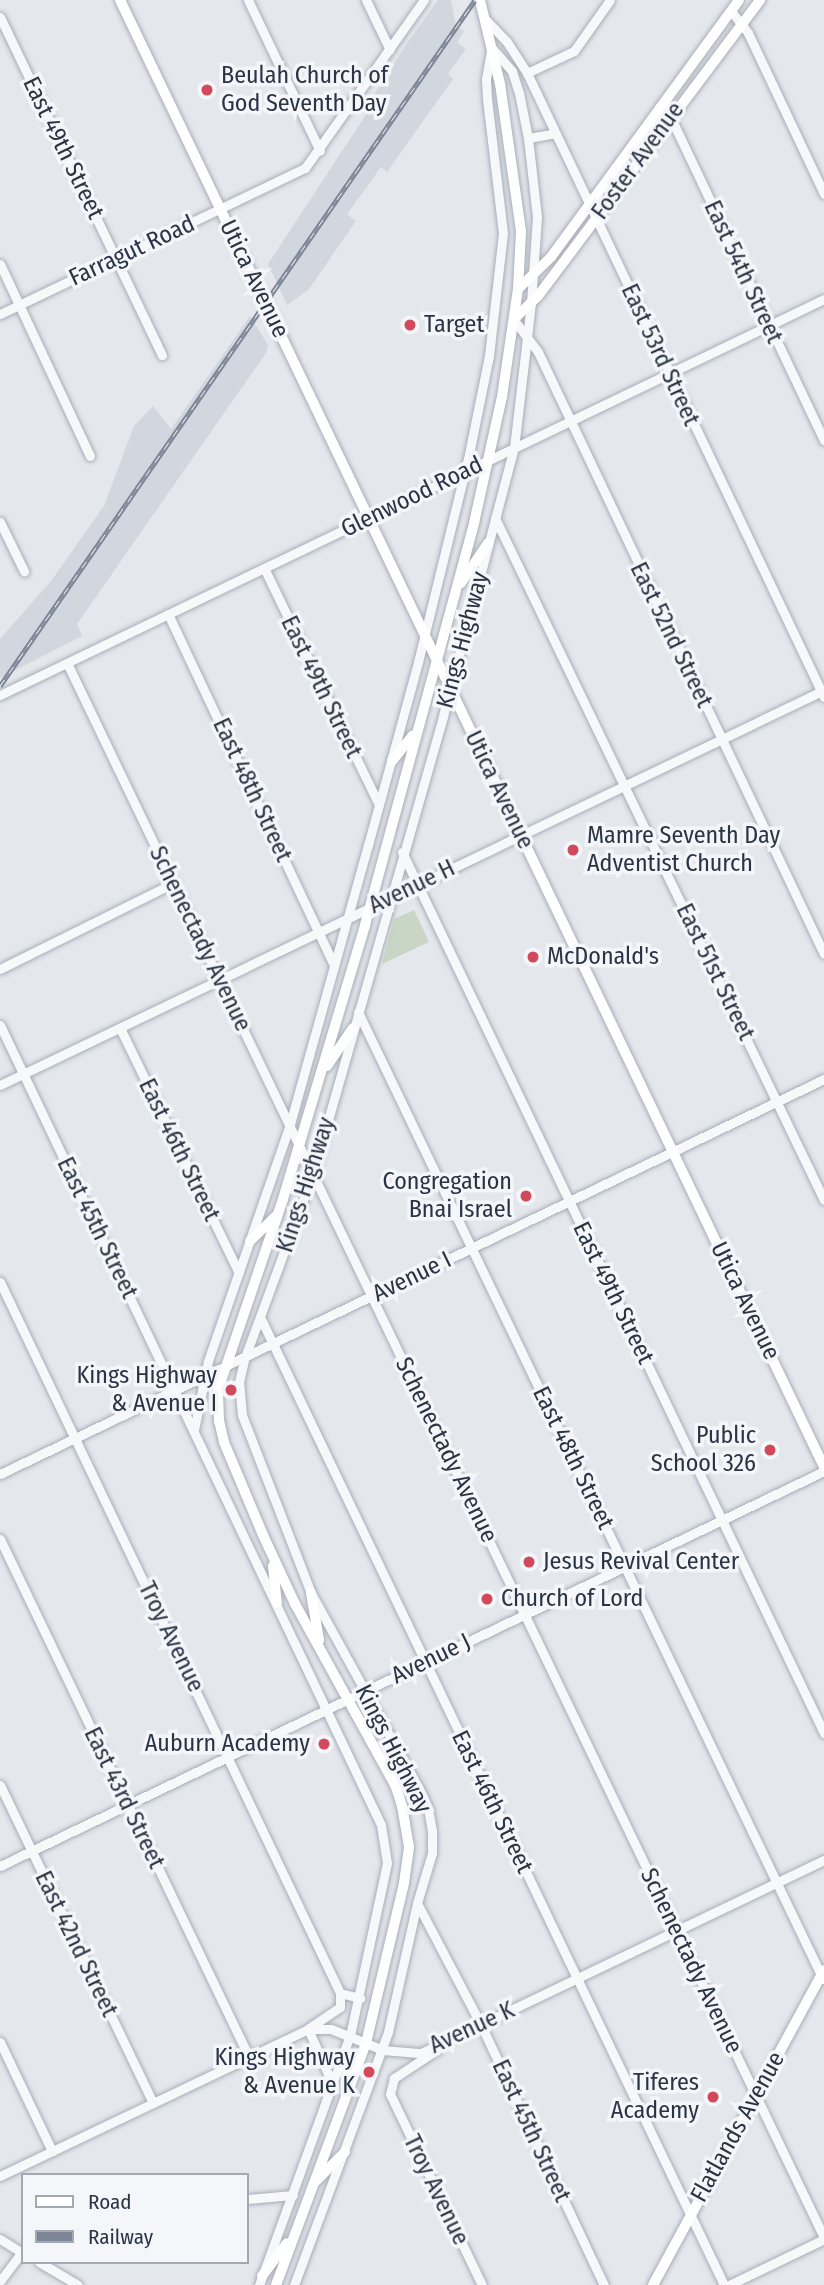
<!DOCTYPE html>
<html>
<head>
<meta charset="utf-8">
<style>
	body { margin:0 }
	#map { position:relative; width:824px; height:2285px; overflow:hidden; background:#e4e7ec; font-family:"Fira Sans Condensed",sans-serif }
	div>[style] { position:absolute }
	[style*='--x'] { left:calc(var(--x)*1px); top:calc(var(--y)*1px); width:calc(var(--w)*1px); rotate:calc(var(--a)*1deg) }
	.built>* { inset:0; background:#d2d6de }
	.green>* { inset:0; background:#c9d6c5 }
	.roads { filter:drop-shadow(0 0 2px #a9aeb7) drop-shadow(0 0 2px #a9aeb7) }
	.minor>* { height:9px; margin:-4.5px; padding:0 4.5px; transform-origin:4.5px; border-radius:4.5px; background:#f7f8fa }
	.major>* { height:10px; margin:-5px; padding:0 5px; transform-origin:5px; border-radius:5px; background:#fff }
	.rail>* { height:5px; margin-top:-2.5px; transform-origin:0; background:repeating-linear-gradient(90deg,#f4f6f9 0 8px,#7d8696 0 16px); box-sizing:border-box; border-block:2px solid #7d8696 }
	.dots>* { width:19px; height:19px; translate:-50% -50%; box-sizing:border-box; border:4px solid #f4f6f9; border-radius:50% }
	span { translate:-50% -50%; white-space:nowrap; text-align:center; line-height:1.15; -webkit-text-stroke:7px #f4f6f9; paint-order:stroke }
	.poi-label { font-size:24px; color:#2b3445 }
	.left { translate:0 -50%; text-align:left }
	.right { translate:-100% -50%; text-align:right }
	.street-label { font-size:24px; color:#2b3445 }
	.legend { position:absolute; left:21px; top:2173px; width:228px; height:91px; box-sizing:border-box; background:#f4f6f9; border:2px solid #a4a8b1; margin:0; padding:9px 12px; list-style:none; font-size:21px; color:#2b3445 }
	.legend li { display:flex; align-items:center; gap:14px; height:35px }
	.legend b { width:35px; border:2px solid #a4a8b1 }
</style>
</head>
<body>
<div id="map">
	<div class="built">
		<div style="clip-path:polygon(438px 0,451px 0,456px 27px,464px 31px,457px 42px,466px 49px,448px 74px,453px 79px,387px 172px,381px 167px,347px 214px,356px 221px,309px 289px,287px 305px,268px 264px,367px 113px,366px 107px,408px 42px)"></div>
		<div style="clip-path:polygon(250px 316px,268px 345px,266px 353px,77px 624px,82px 636px,0 678px,0 639px,51px 581px,104px 506px,134px 426px,153px 406px,171px 429px)"></div>
	</div>
	<div class="green">
		<div style="clip-path:polygon(414px 910px,429px 942px,382px 964px,394px 919px)"></div>
	</div>
	<div class="roads">
		<div class="minor">
			<div style="--x:248;--y:0;--w:167;--a:64.5"></div>
			<div style="--x:366;--y:0;--w:55;--a:64.4"></div>
			<div style="--x:731;--y:11;--w:28;--a:52"></div>
			<div style="--x:748;--y:33;--w:178;--a:64.7"></div>
			<div style="--x:0;--y:17;--w:375;--a:64.4"></div>
			<div style="--x:485;--y:19;--w:32;--a:46"></div>
			<div style="--x:507;--y:42;--w:37;--a:57"></div>
			<div style="--x:527;--y:73;--w:691;--a:64.55"></div>
			<div style="--x:527;--y:73;--w:52;--a:-25.1"></div>
			<div style="--x:574;--y:51;--w:62;--a:-54.8"></div>
			<div style="--x:659;--y:107;--w:14;--a:39"></div>
			<div style="--x:670;--y:116;--w:359;--a:64.6"></div>
			<div style="--x:528;--y:138;--w:27;--a:-10"></div>
			<div style="--x:0;--y:264;--w:212;--a:64.9"></div>
			<div style="--x:0;--y:314;--w:338;--a:-25.6"></div>
			<div style="--x:305;--y:168;--w:206;--a:-54.7"></div>
			<div style="--x:514;--y:320;--w:40;--a:53"></div>
			<div style="--x:538;--y:352;--w:666;--a:64.59"></div>
			<div style="--x:495;--y:518;--w:757;--a:64.25"></div>
			<div style="--x:0;--y:522;--w:55;--a:63.9"></div>
			<div style="--x:264;--y:568;--w:263;--a:64.1"></div>
			<div style="--x:168;--y:614;--w:388;--a:64.7"></div>
			<div style="--x:67;--y:663;--w:1747;--a:64.32"></div>
			<div style="--x:0;--y:695;--w:914;--a:-25.67"></div>
			<div style="--x:402;--y:852;--w:977;--a:64.41"></div>
			<div style="--x:0;--y:969;--w:193;--a:-26.4"></div>
			<div style="--x:358;--y:1012;--w:1073;--a:64.32"></div>
			<div style="--x:0;--y:1025;--w:886;--a:64.53"></div>
			<div style="--x:381;--y:1825;--w:38;--a:81"></div>
			<div style="--x:387;--y:1863;--w:176;--a:102.1"></div>
			<div style="--x:350;--y:2035;--w:266;--a:110"></div>
			<div style="--x:120;--y:1028;--w:272;--a:64.1"></div>
			<div style="--x:0;--y:1085;--w:914;--a:-25.61"></div>
			<div style="--x:0;--y:1282;--w:788;--a:64.44"></div>
			<div style="--x:340;--y:1993;--w:14;--a:90"></div>
			<div style="--x:340;--y:2007;--w:37;--a:146"></div>
			<div style="--x:261;--y:1319;--w:1071;--a:64.39"></div>
			<div style="--x:194;--y:1430;--w:70;--a:-78.5"></div>
			<div style="--x:208;--y:1361;--w:251;--a:-70.9"></div>
			<div style="--x:290;--y:1124;--w:290;--a:-74.4"></div>
			<div style="--x:368;--y:845;--w:190;--a:-74.7"></div>
			<div style="--x:418;--y:662;--w:214;--a:-76.2"></div>
			<div style="--x:469;--y:454;--w:100;--a:-78.5"></div>
			<div style="--x:489;--y:356;--w:124;--a:-83.5"></div>
			<div style="--x:503;--y:233;--w:135;--a:-96.8"></div>
			<div style="--x:487;--y:99;--w:20;--a:-93"></div>
			<div style="--x:486;--y:79;--w:28;--a:-80"></div>
			<div style="--x:0;--y:1474;--w:914;--a:-25.61"></div>
			<div style="--x:0;--y:1539;--w:575;--a:64.33"></div>
			<div style="--x:0;--y:1785;--w:353;--a:64.3"></div>
			<div style="--x:0;--y:1866;--w:914;--a:-25.61"></div>
			<div style="--x:417;--y:1903;--w:138;--a:62.3"></div>
			<div style="--x:481;--y:2025;--w:288;--a:64.7"></div>
			<div style="--x:340;--y:1993;--w:21;--a:14"></div>
			<div style="--x:308;--y:2029;--w:61;--a:65.9"></div>
			<div style="--x:0;--y:2042;--w:121;--a:64.5"></div>
			<div style="--x:438;--y:2049;--w:53;--a:146.6"></div>
			<div style="--x:394;--y:2078;--w:16;--a:104"></div>
			<div style="--x:390;--y:2094;--w:212;--a:64.3"></div>
			<div style="--x:0;--y:2176;--w:341;--a:-25.5"></div>
			<div style="--x:308;--y:2029;--w:23;--a:0"></div>
			<div style="--x:331;--y:2029;--w:56;--a:22"></div>
			<div style="--x:383;--y:2050;--w:38;--a:5"></div>
			<div style="--x:421;--y:2053;--w:447;--a:-25.6"></div>
			<div style="--x:247;--y:2199;--w:46;--a:-5"></div>
			<div style="--x:0;--y:2239;--w:26;--a:32"></div>
			<div style="--x:39;--y:2262;--w:45;--a:30.5"></div>
			<div style="--x:0;--y:2281;--w:39;--a:-53"></div>
			<div style="--x:294;--y:2285;--w:270;--a:-69.6"></div>
			<div style="--x:388;--y:2032;--w:132;--a:-77.3"></div>
			<div style="--x:417;--y:1903;--w:52;--a:-73.3"></div>
			<div style="--x:432;--y:1853;--w:22;--a:-90"></div>
			<div style="--x:432;--y:1831;--w:23;--a:-100"></div>
			<div style="--x:428;--y:1808;--w:23;--a:-115"></div>
			<div style="--x:418;--y:1787;--w:222;--a:-118.9"></div>
			<div style="--x:311;--y:1593;--w:191;--a:-111.2"></div>
			<div style="--x:242;--y:1415;--w:33;--a:-95"></div>
			<div style="--x:239;--y:1382;--w:26;--a:-77"></div>
			<div style="--x:245;--y:1357;--w:196;--a:-69.7"></div>
			<div style="--x:313;--y:1173;--w:475;--a:-74.1"></div>
			<div style="--x:443;--y:716;--w:277;--a:-75.2"></div>
			<div style="--x:514;--y:448;--w:146;--a:-83.3"></div>
			<div style="--x:531;--y:303;--w:86;--a:-86"></div>
			<div style="--x:537;--y:217;--w:80;--a:-96.5"></div>
			<div style="--x:528;--y:138;--w:46;--a:-101.3"></div>
			<div style="--x:519;--y:93;--w:23;--a:-108"></div>
			<div style="--x:512;--y:71;--w:30;--a:-131"></div>
			<div style="--x:729;--y:2285;--w:106;--a:-25.8"></div>
		</div>
		<div class="major">
			<div style="--x:120;--y:0;--w:1627;--a:64.36"></div>
			<div style="--x:518;--y:289;--w:46;--a:-44.1"></div>
			<div style="--x:551;--y:257;--w:318;--a:-53.8"></div>
			<div style="--x:514;--y:319;--w:33;--a:-44"></div>
			<div style="--x:538;--y:296;--w:370;--a:-53.1"></div>
			<div style="--x:461;--y:583;--w:48;--a:-56"></div>
			<div style="--x:392;--y:761;--w:33;--a:-51"></div>
			<div style="--x:327;--y:1066;--w:46;--a:-55.6"></div>
			<div style="--x:250;--y:1241;--w:36;--a:-44"></div>
			<div style="--x:273;--y:1566;--w:37;--a:84"></div>
			<div style="--x:311;--y:1593;--w:48;--a:80.3"></div>
			<div style="--x:316;--y:2181;--w:41;--a:-45"></div>
			<div style="--x:262;--y:2276;--w:41;--a:-52.9"></div>
			<div style="--x:276;--y:2285;--w:258;--a:-69.6"></div>
			<div style="--x:366;--y:2043;--w:164;--a:-76.6"></div>
			<div style="--x:404;--y:1883;--w:36;--a:-82"></div>
			<div style="--x:409;--y:1847;--w:42;--a:-99.7"></div>
			<div style="--x:402;--y:1806;--w:22;--a:-108"></div>
			<div style="--x:395;--y:1785;--w:207;--a:-118.9"></div>
			<div style="--x:295;--y:1604;--w:76;--a:-114.9"></div>
			<div style="--x:263;--y:1535;--w:101;--a:-112.8"></div>
			<div style="--x:224;--y:1442;--w:22;--a:-103"></div>
			<div style="--x:219;--y:1421;--w:31;--a:-92"></div>
			<div style="--x:218;--y:1390;--w:202;--a:-71.2"></div>
			<div style="--x:283;--y:1199;--w:286;--a:-73.3"></div>
			<div style="--x:365;--y:925;--w:417;--a:-74.8"></div>
			<div style="--x:474;--y:523;--w:129;--a:-77.5"></div>
			<div style="--x:502;--y:397;--w:109;--a:-81.6"></div>
			<div style="--x:518;--y:289;--w:58;--a:-87"></div>
			<div style="--x:521;--y:231;--w:148;--a:-98.1"></div>
			<div style="--x:500;--y:84;--w:86;--a:-103.4"></div>
			<div style="--x:653;--y:2285;--w:358;--a:-61.5"></div>
		</div>
	</div>
	<div class="rail">
		<div style="--x:0;--y:686;--w:834;--a:-55.3"></div>
	</div>
	<div class="dots">
		<div style="left:207px;top:90px;background:#d1495b"></div>
		<div style="left:410px;top:325px;background:#d1495b"></div>
		<div style="left:573px;top:850px;background:#d1495b"></div>
		<div style="left:533px;top:957px;background:#d1495b"></div>
		<div style="left:526px;top:1196px;background:#d1495b"></div>
		<div style="left:231px;top:1390px;background:#d1495b"></div>
		<div style="left:770px;top:1450px;background:#d1495b"></div>
		<div style="left:529px;top:1562px;background:#d1495b"></div>
		<div style="left:487px;top:1599px;background:#d1495b"></div>
		<div style="left:324px;top:1744px;background:#d1495b"></div>
		<div style="left:369px;top:2072px;background:#d1495b"></div>
		<div style="left:713px;top:2097px;background:#d1495b"></div>
	</div>
	<div class="poi-label">
		<span class="left" style="left:221px;top:90px">Beulah Church of<br>God Seventh Day</span>
		<span class="left" style="left:424px;top:325px">Target</span>
		<span class="left" style="left:587px;top:850px">Mamre Seventh Day<br>Adventist Church</span>
		<span class="left" style="left:547px;top:957px">McDonald's</span>
		<span class="right" style="left:512px;top:1196px">Congregation<br>Bnai Israel</span>
		<span class="right" style="left:217px;top:1390px">Kings Highway<br>&amp; Avenue I</span>
		<span class="right" style="left:756px;top:1450px">Public<br>School 326</span>
		<span class="left" style="left:543px;top:1562px">Jesus Revival Center</span>
		<span class="left" style="left:501px;top:1599px">Church of Lord</span>
		<span class="right" style="left:310px;top:1744px">Auburn Academy</span>
		<span class="right" style="left:355px;top:2072px">Kings Highway<br>&amp; Avenue K</span>
		<span class="right" style="left:699px;top:2097px">Tiferes<br>Academy</span>
	</div>
	<div class="street-label">
		<span style="left:63px;top:148px;rotate:64deg">East 49th Street</span>
		<span style="left:638px;top:161px;rotate:-54deg">Foster Avenue</span>
		<span style="left:132px;top:251px;rotate:-25deg">Farragut Road</span>
		<span style="left:743px;top:272px;rotate:65deg">East 54th Street</span>
		<span style="left:254px;top:279px;rotate:64deg">Utica Avenue</span>
		<span style="left:660px;top:355px;rotate:65deg">East 53rd Street</span>
		<span style="left:412px;top:497px;rotate:-26deg">Glenwood Road</span>
		<span style="left:671px;top:635px;rotate:64deg">East 52nd Street</span>
		<span style="left:463px;top:640px;rotate:-75deg">Kings Highway</span>
		<span style="left:321px;top:687px;rotate:64deg">East 49th Street</span>
		<span style="left:252px;top:790px;rotate:65deg">East 48th Street</span>
		<span style="left:499px;top:790px;rotate:64deg">Utica Avenue</span>
		<span style="left:412px;top:887px;rotate:-26deg">Avenue H</span>
		<span style="left:200px;top:939px;rotate:64deg">Schenectady Avenue</span>
		<span style="left:715px;top:972px;rotate:64deg">East 51st Street</span>
		<span style="left:179px;top:1150px;rotate:64deg">East 46th Street</span>
		<span style="left:306px;top:1185px;rotate:-72deg">Kings Highway</span>
		<span style="left:97px;top:1228px;rotate:64deg">East 45th Street</span>
		<span style="left:412px;top:1277px;rotate:-26deg">Avenue I</span>
		<span style="left:613px;top:1293px;rotate:64deg">East 49th Street</span>
		<span style="left:745px;top:1301px;rotate:64deg">Utica Avenue</span>
		<span style="left:446px;top:1450px;rotate:64deg">Schenectady Avenue</span>
		<span style="left:573px;top:1458px;rotate:64deg">East 48th Street</span>
		<span style="left:171px;top:1637px;rotate:64deg">Troy Avenue</span>
		<span style="left:431px;top:1659px;rotate:-26deg">Avenue J</span>
		<span style="left:393px;top:1749px;rotate:63deg">Kings Highway</span>
		<span style="left:124px;top:1798px;rotate:64deg">East 43rd Street</span>
		<span style="left:492px;top:1802px;rotate:64deg">East 46th Street</span>
		<span style="left:76px;top:1944px;rotate:64deg">East 42nd Street</span>
		<span style="left:691px;top:1961px;rotate:64deg">Schenectady Avenue</span>
		<span style="left:472px;top:2028px;rotate:-25deg">Avenue K</span>
		<span style="left:738px;top:2127px;rotate:-61deg">Flatlands Avenue</span>
		<span style="left:531px;top:2131px;rotate:65deg">East 45th Street</span>
		<span style="left:436px;top:2190px;rotate:64deg">Troy Avenue</span>
	</div>
	<ul class="legend">
	<li><b style="height:9px;background:#fff"></b>Road</li>
	<li><b style="height:9px;background:#7d8696"></b>Railway</li>
	</ul>
</div>
</body>
</html>
